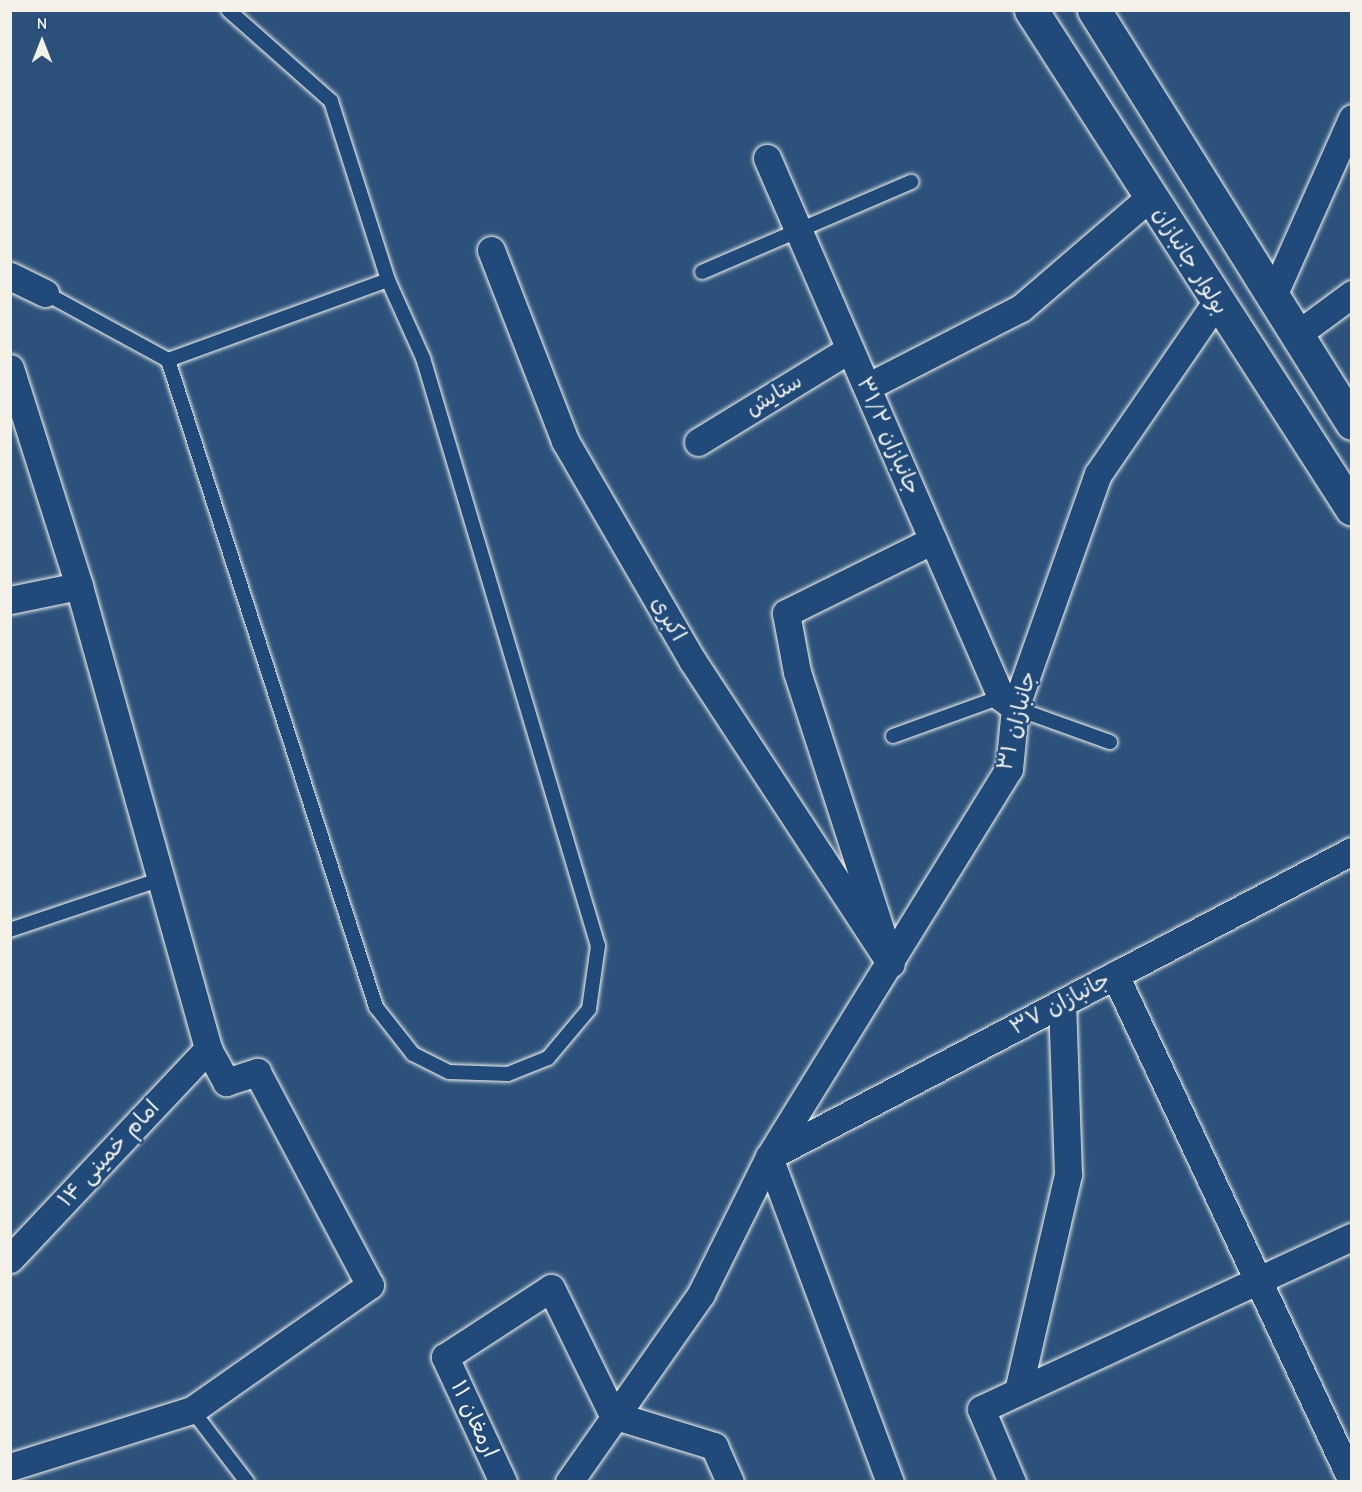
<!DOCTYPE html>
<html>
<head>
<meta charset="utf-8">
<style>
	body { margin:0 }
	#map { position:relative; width:1362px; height:1492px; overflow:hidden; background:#2c527b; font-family:"Comic Neue","Playpen Sans Arabic",sans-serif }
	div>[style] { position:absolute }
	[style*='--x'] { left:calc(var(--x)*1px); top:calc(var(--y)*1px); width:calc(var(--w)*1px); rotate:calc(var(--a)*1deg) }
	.roads { filter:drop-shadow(0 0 2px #f4f1e8) drop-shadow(0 0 2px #f4f1e8) }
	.service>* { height:14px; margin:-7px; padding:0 7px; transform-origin:7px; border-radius:7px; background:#1f4a7a }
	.minor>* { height:27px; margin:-13.5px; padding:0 13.5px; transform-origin:13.5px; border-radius:13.5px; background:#1f4a7a }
	.secondary>* { height:33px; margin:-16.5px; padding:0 16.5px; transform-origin:16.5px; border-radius:16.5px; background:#1f4a7a }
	span { translate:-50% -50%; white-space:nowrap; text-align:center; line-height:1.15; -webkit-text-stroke:4.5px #1f4a7a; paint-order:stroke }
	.street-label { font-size:22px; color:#f4f1e8 }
	.frame { position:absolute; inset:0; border:12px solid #f4f1e8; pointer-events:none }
	.north { position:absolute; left:12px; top:12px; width:60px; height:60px; -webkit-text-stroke:4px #1f4a7a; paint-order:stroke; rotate:0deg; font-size:16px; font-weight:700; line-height:24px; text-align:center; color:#f4f1e8 }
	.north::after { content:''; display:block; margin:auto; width:21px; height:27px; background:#f4f1e8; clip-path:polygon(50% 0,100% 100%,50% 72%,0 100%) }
</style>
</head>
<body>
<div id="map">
	<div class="roads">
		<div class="service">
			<div style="--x:702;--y:272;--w:228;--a:-23.3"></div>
			<div style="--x:45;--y:293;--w:140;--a:28.6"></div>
			<div style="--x:168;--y:360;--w:234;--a:-20"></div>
			<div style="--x:168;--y:360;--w:680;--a:72.18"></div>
			<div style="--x:376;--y:1007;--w:60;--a:51.8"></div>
			<div style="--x:413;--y:1054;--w:40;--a:26.6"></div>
			<div style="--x:449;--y:1072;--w:59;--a:1.9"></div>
			<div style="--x:508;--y:1074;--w:43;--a:-21.8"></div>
			<div style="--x:548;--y:1058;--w:64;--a:-50.1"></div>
			<div style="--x:589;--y:1009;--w:64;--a:-81.9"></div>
			<div style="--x:598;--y:946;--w:613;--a:-106.57"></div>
			<div style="--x:423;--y:358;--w:85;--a:-114.2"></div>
			<div style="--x:388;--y:280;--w:188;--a:-107.7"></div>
			<div style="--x:331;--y:101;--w:137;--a:-138.5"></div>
			<div style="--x:1015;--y:708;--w:101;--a:19.7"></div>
			<div style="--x:893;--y:736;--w:115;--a:-19.9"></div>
			<div style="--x:10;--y:930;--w:157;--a:-18.6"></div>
			<div style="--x:192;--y:1410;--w:91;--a:52.6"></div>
		</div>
		<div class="minor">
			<div style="--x:767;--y:158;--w:588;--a:66.53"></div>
			<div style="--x:1001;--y:697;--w:18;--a:38"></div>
			<div style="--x:491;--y:250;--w:205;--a:68.8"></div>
			<div style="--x:565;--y:441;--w:253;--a:59.9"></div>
			<div style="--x:692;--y:660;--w:363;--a:56.8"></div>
			<div style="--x:10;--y:276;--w:39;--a:26"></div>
			<div style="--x:1272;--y:298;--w:197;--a:-66"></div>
			<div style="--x:1295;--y:336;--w:71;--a:-36.4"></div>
			<div style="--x:10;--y:368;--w:229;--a:72.4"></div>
			<div style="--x:79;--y:586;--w:481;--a:74.4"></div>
			<div style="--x:208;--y:1049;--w:38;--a:61"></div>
			<div style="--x:226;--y:1082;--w:33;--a:-18"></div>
			<div style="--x:257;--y:1072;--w:241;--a:62.1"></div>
			<div style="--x:370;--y:1285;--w:218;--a:144.9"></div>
			<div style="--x:192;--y:1410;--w:191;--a:162.6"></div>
			<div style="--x:867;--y:387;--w:173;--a:-27.2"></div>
			<div style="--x:1021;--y:308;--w:170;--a:-40.7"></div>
			<div style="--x:698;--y:442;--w:178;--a:-31.5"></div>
			<div style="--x:10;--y:600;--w:70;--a:-11.5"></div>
			<div style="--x:881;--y:932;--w:273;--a:-107.9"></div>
			<div style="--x:797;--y:672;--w:60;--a:-100.6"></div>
			<div style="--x:786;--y:613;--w:164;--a:-26.4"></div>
			<div style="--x:1115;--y:975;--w:559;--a:64.9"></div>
			<div style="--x:770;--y:1156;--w:657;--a:-27.66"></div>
			<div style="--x:769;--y:1157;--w:347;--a:69.6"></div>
			<div style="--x:10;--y:1259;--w:289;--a:-46.7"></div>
			<div style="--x:1018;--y:1391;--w:223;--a:-77"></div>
			<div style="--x:1068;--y:1174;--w:171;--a:-92"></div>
			<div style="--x:503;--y:1482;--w:138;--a:-114.9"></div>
			<div style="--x:445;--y:1357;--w:126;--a:-33.1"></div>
			<div style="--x:551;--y:1288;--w:141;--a:64"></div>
			<div style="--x:613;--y:1415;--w:106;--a:17.1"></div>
			<div style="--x:714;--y:1446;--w:39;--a:66"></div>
			<div style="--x:569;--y:1482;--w:230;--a:-54.9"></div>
			<div style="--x:701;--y:1294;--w:153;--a:-63.6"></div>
			<div style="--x:769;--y:1157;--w:456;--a:-58.3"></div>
			<div style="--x:1009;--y:769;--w:61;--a:-84.4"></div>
			<div style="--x:1015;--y:708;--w:248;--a:-70.5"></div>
			<div style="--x:1098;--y:474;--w:209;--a:-55.5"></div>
			<div style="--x:1012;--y:1482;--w:79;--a:-113"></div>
			<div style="--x:981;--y:1409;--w:409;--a:-24.9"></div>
		</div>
		<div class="secondary">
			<div style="--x:1031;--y:10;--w:593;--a:57.25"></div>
			<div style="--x:1094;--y:10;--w:487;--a:58"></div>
		</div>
	</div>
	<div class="street-label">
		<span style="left:1190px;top:261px;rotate:58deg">بولوار جانبازان</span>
		<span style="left:774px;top:395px;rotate:-31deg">ستایش</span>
		<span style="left:888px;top:436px;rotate:66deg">جانبازان ۳۱/۲</span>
		<span style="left:668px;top:619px;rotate:60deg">اکبری</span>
		<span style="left:1017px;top:721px;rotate:-76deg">جانبازان ۳۱</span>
		<span style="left:1060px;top:1004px;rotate:-28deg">جانبازان ۳۷</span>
		<span style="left:109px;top:1154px;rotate:-47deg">امام خمینی ۱۴</span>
		<span style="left:474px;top:1419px;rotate:65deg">ارمغان ۱۱</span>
	</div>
	<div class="frame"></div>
	<div class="north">N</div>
</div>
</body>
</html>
